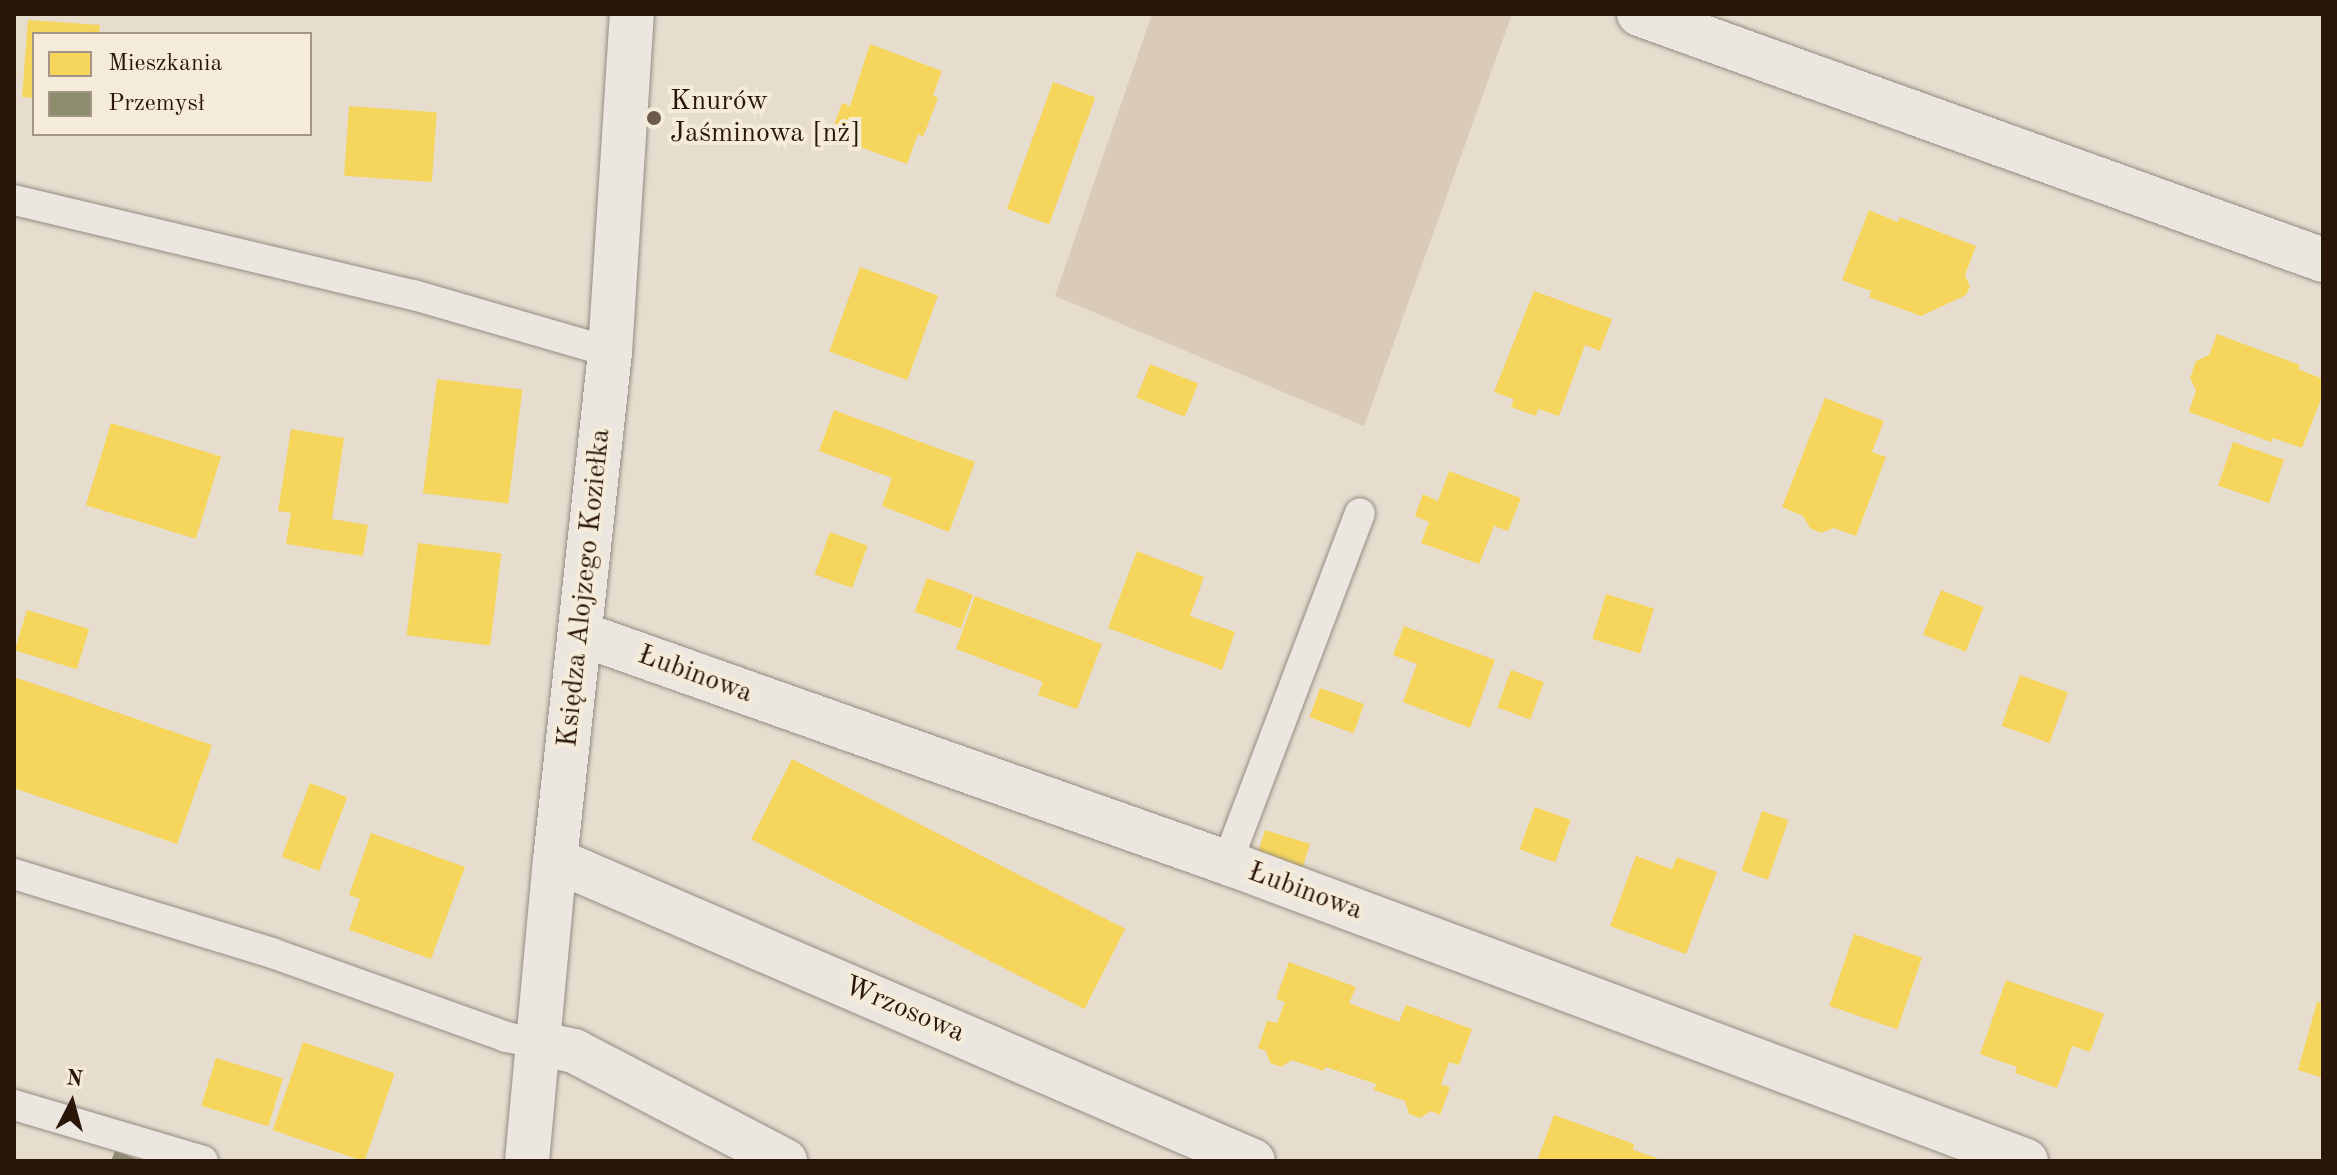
<!DOCTYPE html>
<html>
<head>
<meta charset="utf-8">
<style>
	body { margin:0 }
	#map { position:relative; width:2337px; height:1175px; overflow:hidden; background:#e6ddcf; font-family:"Old Standard TT",serif }
	div>[style] { position:absolute }
	[style*='--x'] { left:calc(var(--x)*1px); top:calc(var(--y)*1px); width:calc(var(--w)*1px); rotate:calc(var(--a)*1deg) }
	.green>* { inset:0; background:#d9cbb8 }
	.homes>* { inset:0; background:#f6d55c; transform-origin:0 0 }
	.industry>* { inset:0; background:#8c8c6e }
	.roads { filter:drop-shadow(0 0 2px #948c83) drop-shadow(0 0 2px #948c83) }
	.service>* { height:30px; margin:-15px; padding:0 15px; transform-origin:15px; border-radius:15px; background:#ebe6df }
	.minor>* { height:44px; margin:-22px; padding:0 22px; transform-origin:22px; border-radius:22px; background:#ebe6df }
	.tertiary>* { height:44px; margin:-22px; padding:0 22px; transform-origin:22px; border-radius:22px; background:#ebe6df }
	.dots>* { width:22px; height:22px; translate:-50% -50%; box-sizing:border-box; border:4px solid #f5ebd9; border-radius:50% }
	span { translate:-50% -50%; white-space:nowrap; text-align:center; line-height:1.15; -webkit-text-stroke:8px #f5ebd9; paint-order:stroke }
	.poi-label { font-size:28px; color:#2a1509 }
	.left { translate:0 -50%; text-align:left }
	.street-label { font-size:28px; color:#2a1509 }
	.frame { position:absolute; inset:0; border:16px solid #2a1509; pointer-events:none }
	.legend { position:absolute; left:32px; top:32px; width:280px; height:104px; box-sizing:border-box; background:#f5ebd9; border:2px solid #a49586; margin:0; padding:10px 14px; list-style:none; font-size:24px; color:#2a1509 }
	.legend li { display:flex; align-items:center; gap:16px; height:40px }
	.legend b { width:40px; border:2px solid #a49586 }
	.north { position:absolute; left:32px; top:1063px; width:80px; height:80px; -webkit-text-stroke:6px #f5ebd9; paint-order:stroke; rotate:6deg; font-size:22px; font-weight:700; line-height:32px; text-align:center; color:#2a1509 }
	.north::after { content:''; display:block; margin:auto; width:28px; height:36px; background:#2a1509; clip-path:polygon(50% 0,100% 100%,50% 72%,0 100%) }
</style>
</head>
<body>
<div id="map">
	<div class="green">
		<div style="clip-path:polygon(1152px 14px,1512px 14px,1364px 426px,1055px 296px)"></div>
	</div>
	<div class="homes">
		<div style="clip-path:polygon(28px 20px,100px 25px,99px 34px,34px 34px,34px 98px,22px 97px)"></div>
		<div style="clip-path:polygon(870px 44px,942px 71px,933px 95px,938px 98px,923px 137px,918px 134px,907px 164px,830px 136px,842px 103px,850px 106px)"></div>
		<div style="left:1053px;top:82px;width:45px;height:135px;rotate:20deg"></div>
		<div style="left:349px;top:106px;width:88px;height:70px;rotate:4deg"></div>
		<div style="clip-path:polygon(1869px 210px,1898px 222px,1900px 217px,1976px 246px,1965px 275px,1970px 286px,1966px 295px,1921px 316px,1869px 297px,1871px 291px,1842px 280px)"></div>
		<div style="left:860px;top:267px;width:83px;height:90px;rotate:20deg"></div>
		<div style="clip-path:polygon(1534px 291px,1612px 319px,1600px 351px,1585px 345px,1559px 416px,1538px 409px,1536px 416px,1511px 407px,1514px 399px,1494px 392px)"></div>
		<div style="clip-path:polygon(2217px 334px,2300px 365px,2298px 369px,2323px 379px,2323px 394px,2302px 448px,2273px 438px,2271px 442px,2189px 412px,2196px 390px,2190px 378px,2196px 361px,2209px 355px)"></div>
		<div style="left:1150px;top:364px;width:52px;height:36px;rotate:22deg"></div>
		<div style="left:437px;top:379px;width:86px;height:115px;rotate:7deg"></div>
		<div style="clip-path:polygon(1825px 398px,1884px 421px,1872px 452px,1886px 457px,1856px 536px,1834px 528px,1821px 533px,1810px 528px,1803px 516px,1782px 507px)"></div>
		<div style="clip-path:polygon(834px 410px,975px 462px,949px 532px,882px 506px,892px 478px,819px 451px)"></div>
		<div style="left:111px;top:423px;width:115px;height:86px;rotate:17deg"></div>
		<div style="clip-path:polygon(291px 429px,344px 438px,332px 519px,368px 525px,363px 556px,286px 544px,291px 513px,278px 511px)"></div>
		<div style="left:2233px;top:442px;width:54px;height:46px;rotate:19deg"></div>
		<div style="clip-path:polygon(1449px 471px,1521px 498px,1508px 531px,1494px 526px,1479px 564px,1421px 543px,1429px 522px,1415px 516px,1423px 494px,1438px 501px)"></div>
		<div style="left:830px;top:532px;width:40px;height:45px;rotate:20deg"></div>
		<div style="left:418px;top:543px;width:84px;height:93px;rotate:7deg"></div>
		<div style="clip-path:polygon(1137px 551px,1204px 577px,1190px 616px,1235px 632px,1222px 670px,1108px 628px)"></div>
		<div style="left:927px;top:578px;width:49px;height:36px;rotate:20deg"></div>
		<div style="left:1941px;top:590px;width:46px;height:48px;rotate:22deg"></div>
		<div style="left:1606px;top:594px;width:50px;height:47px;rotate:17deg"></div>
		<div style="clip-path:polygon(975px 596px,1102px 644px,1077px 709px,1038px 695px,1043px 682px,956px 649px)"></div>
		<div style="left:27px;top:610px;width:65px;height:42px;rotate:17deg"></div>
		<div style="clip-path:polygon(1404px 626px,1495px 660px,1470px 728px,1403px 702px,1417px 664px,1393px 655px)"></div>
		<div style="left:1511px;top:670px;width:35px;height:40px;rotate:20deg"></div>
		<div style="left:2020px;top:675px;width:51px;height:54px;rotate:20deg"></div>
		<div style="clip-path:polygon(14px 677px,212px 745px,177px 844px,14px 788px)"></div>
		<div style="left:1320px;top:688px;width:47px;height:31px;rotate:20deg"></div>
		<div style="left:792px;top:759px;width:374px;height:90px;rotate:27deg"></div>
		<div style="left:310px;top:783px;width:40px;height:79px;rotate:21deg"></div>
		<div style="left:1535px;top:807px;width:38px;height:45px;rotate:20deg"></div>
		<div style="left:1762px;top:811px;width:28px;height:63px;rotate:19deg"></div>
		<div style="left:1265px;top:830px;width:47px;height:27px;rotate:17deg"></div>
		<div style="clip-path:polygon(371px 833px,465px 867px,431px 959px,349px 930px,360px 899px,349px 895px)"></div>
		<div style="clip-path:polygon(1636px 856px,1672px 869px,1677px 857px,1717px 872px,1686px 954px,1610px 926px)"></div>
		<div style="left:1854px;top:934px;width:72px;height:76px;rotate:19deg"></div>
		<div style="clip-path:polygon(1289px 962px,1356px 987px,1349px 1003px,1399px 1022px,1406px 1005px,1472px 1029px,1459px 1065px,1449px 1062px,1441px 1085px,1450px 1087px,1440px 1115px,1431px 1111px,1420px 1118px,1409px 1114px,1405px 1101px,1374px 1090px,1376px 1084px,1326px 1067px,1323px 1071px,1292px 1060px,1281px 1067px,1270px 1063px,1266px 1051px,1258px 1048px,1267px 1021px,1277px 1023px,1285px 1002px,1276px 999px)"></div>
		<div style="clip-path:polygon(2006px 980px,2104px 1014px,2090px 1052px,2072px 1046px,2057px 1088px,2015px 1073px,2017px 1067px,1980px 1054px)"></div>
		<div style="clip-path:polygon(2317px 1002px,2323px 1003px,2323px 1078px,2298px 1070px)"></div>
		<div style="left:303px;top:1042px;width:97px;height:93px;rotate:19deg"></div>
		<div style="left:216px;top:1058px;width:70px;height:50px;rotate:17deg"></div>
		<div style="clip-path:polygon(1554px 1115px,1634px 1144px,1633px 1150px,1657px 1158px,1656px 1161px,1537px 1161px)"></div>
	</div>
	<div class="industry">
		<div style="clip-path:polygon(115px 1151px,142px 1161px,111px 1161px)"></div>
	</div>
	<div class="roads">
		<div class="service">
			<div style="--x:14;--y:200;--w:411;--a:13.4"></div>
			<div style="--x:414;--y:295;--w:204;--a:16.2"></div>
			<div style="--x:1227;--y:863;--w:374;--a:-69.2"></div>
			<div style="--x:14;--y:874;--w:270;--a:17"></div>
			<div style="--x:272;--y:953;--w:249;--a:19.7"></div>
			<div style="--x:506;--y:1037;--w:32;--a:11"></div>
			<div style="--x:14;--y:1105;--w:197;--a:16.5"></div>
		</div>
		<div class="minor">
			<div style="--x:1639;--y:14;--w:727;--a:19.78"></div>
			<div style="--x:581;--y:634;--w:698;--a:19.5"></div>
			<div style="--x:1239;--y:867;--w:840;--a:20.48"></div>
			<div style="--x:555;--y:860;--w:760;--a:23.33"></div>
			<div style="--x:537;--y:1043;--w:38;--a:12"></div>
			<div style="--x:574;--y:1051;--w:238;--a:27.5"></div>
		</div>
		<div class="tertiary">
			<div style="--x:527;--y:1161;--w:302;--a:-84.7"></div>
			<div style="--x:555;--y:860;--w:511;--a:-83.82"></div>
			<div style="--x:610;--y:352;--w:339;--a:-86.3"></div>
		</div>
	</div>
	<div class="dots">
		<div style="left:654px;top:118px;background:#6c5b4e"></div>
	</div>
	<div class="poi-label">
		<span class="left" style="left:670px;top:118px">Knurów<br>Jaśminowa [nż]</span>
	</div>
	<div class="street-label">
		<span style="left:585px;top:588px;rotate:-84deg">Księdza Alojzego Koziełka</span>
		<span style="left:695px;top:675px;rotate:20deg">Łubinowa</span>
		<span style="left:1305px;top:892px;rotate:20deg">Łubinowa</span>
		<span style="left:904px;top:1010px;rotate:23deg">Wrzosowa</span>
	</div>
	<div class="frame"></div>
	<ul class="legend">
	<li><b style="height:22px;background:#f6d55c"></b>Mieszkania</li>
	<li><b style="height:22px;background:#8c8c6e"></b>Przemysł</li>
	</ul>
	<div class="north">N</div>
</div>
</body>
</html>
